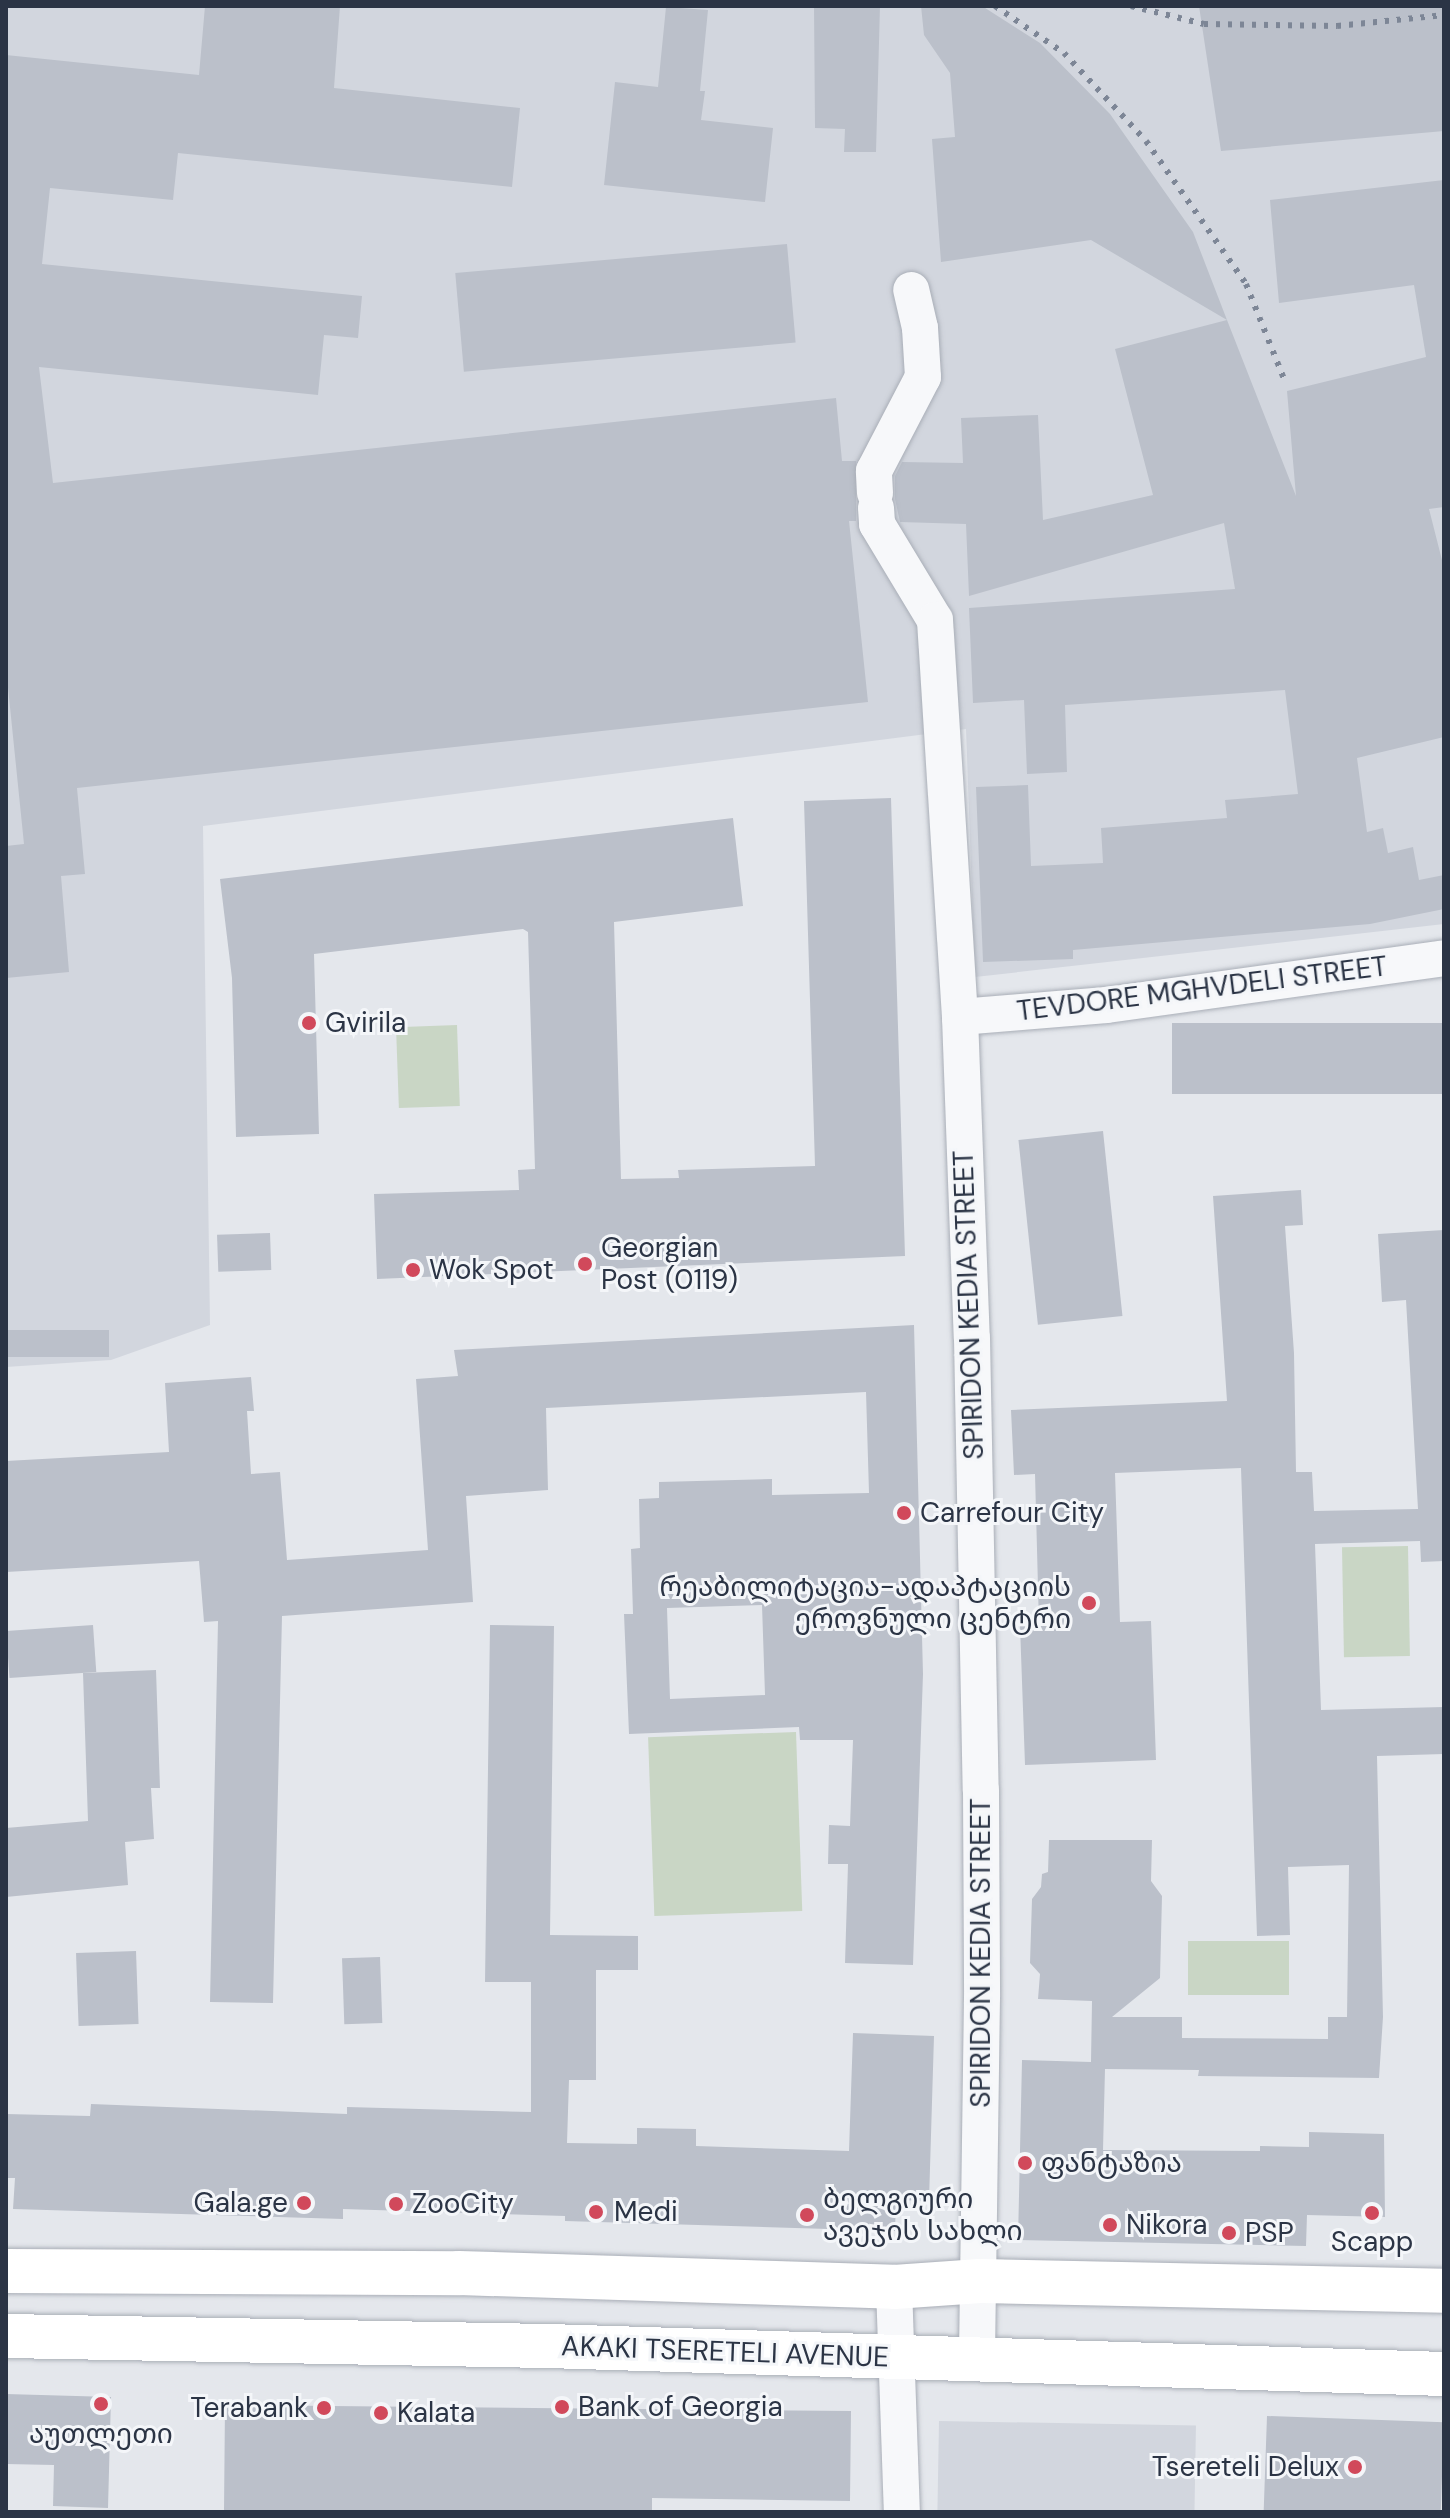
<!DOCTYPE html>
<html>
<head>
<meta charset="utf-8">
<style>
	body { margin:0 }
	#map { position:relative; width:1450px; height:2518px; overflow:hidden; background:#e4e7ec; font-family:"DM Sans","Noto Sans Georgian",sans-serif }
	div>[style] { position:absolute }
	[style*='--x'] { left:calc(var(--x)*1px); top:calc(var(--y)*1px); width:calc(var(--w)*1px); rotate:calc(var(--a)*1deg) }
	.built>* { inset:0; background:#d2d6de; transform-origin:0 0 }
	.green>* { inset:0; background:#c9d6c5; transform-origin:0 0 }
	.building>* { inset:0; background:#bbc0ca; transform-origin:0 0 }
	.roads { filter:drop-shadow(0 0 2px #a9aeb7) drop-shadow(0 0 2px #a9aeb7) }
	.minor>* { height:36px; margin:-18px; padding:0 18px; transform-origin:18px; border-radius:18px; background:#f7f8fa }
	.secondary>* { height:44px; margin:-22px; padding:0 22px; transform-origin:22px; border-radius:22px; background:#fff }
	.rail>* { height:6px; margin-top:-3px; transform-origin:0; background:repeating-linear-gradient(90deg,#7d8696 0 4px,transparent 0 12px) }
	.dots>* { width:22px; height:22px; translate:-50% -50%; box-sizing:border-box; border:4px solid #f4f6f9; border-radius:50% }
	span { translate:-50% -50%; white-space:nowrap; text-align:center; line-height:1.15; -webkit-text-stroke:6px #f4f6f9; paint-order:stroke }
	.street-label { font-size:28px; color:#2b3445 }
	.poi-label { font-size:28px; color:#2b3445 }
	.left { translate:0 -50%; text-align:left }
	.right { translate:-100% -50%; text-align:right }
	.frame { position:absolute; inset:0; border:8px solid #2b3445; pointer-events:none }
</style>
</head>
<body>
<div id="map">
	<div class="built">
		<div style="clip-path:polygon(6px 6px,1444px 6px,1444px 924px,975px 977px,966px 729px,203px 826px,210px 1325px,111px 1360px,6px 1367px)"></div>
		<div style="left:939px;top:2421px;width:257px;height:91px;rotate:1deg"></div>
	</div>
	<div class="green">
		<div style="left:457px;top:1025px;width:81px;height:61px;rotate:88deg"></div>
		<div style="left:1408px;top:1546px;width:110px;height:66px;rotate:89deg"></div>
		<div style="left:796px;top:1732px;width:179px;height:148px;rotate:88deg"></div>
		<div style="left:1289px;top:1941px;width:54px;height:101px;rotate:90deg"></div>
	</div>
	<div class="building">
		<div style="clip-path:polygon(205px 6px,340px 6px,334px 88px,520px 108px,512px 187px,178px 153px,173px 200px,50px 188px,42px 264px,362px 296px,358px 338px,324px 335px,318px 395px,39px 367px,53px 483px,836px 398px,842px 461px,856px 461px,856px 521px,849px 521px,868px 702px,77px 788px,85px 874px,61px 876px,69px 972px,6px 978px,6px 846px,24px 844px,6px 668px,6px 55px,199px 75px)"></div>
		<div style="clip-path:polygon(814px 6px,880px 6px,876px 152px,844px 152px,845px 129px,815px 128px)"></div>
		<div style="clip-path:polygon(921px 6px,982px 6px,1040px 43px,1110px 114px,1193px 232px,1227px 320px,1091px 240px,941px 262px,932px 139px,955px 137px,950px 73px,924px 35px)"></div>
		<div style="clip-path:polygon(1199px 6px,1444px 6px,1444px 131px,1221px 151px)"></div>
		<div style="clip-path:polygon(666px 7px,708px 10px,700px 91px,705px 91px,701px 120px,773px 128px,765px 202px,604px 185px,615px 82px,658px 87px)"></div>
		<div style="clip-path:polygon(1444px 180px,1444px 507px,1429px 509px,1444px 568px,1444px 737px,1357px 758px,1367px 832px,1383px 828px,1388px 853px,1413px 847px,1419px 880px,1444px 875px,1444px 909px,1370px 924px,1073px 950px,1073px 959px,983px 962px,976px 787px,1028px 785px,1031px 866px,1103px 863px,1101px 828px,1227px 818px,1225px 800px,1298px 794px,1285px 690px,1065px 705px,1067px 772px,1027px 774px,1024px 700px,973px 703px,969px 608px,1235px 589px,1224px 523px,969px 596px,966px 524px,900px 522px,895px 499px,895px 476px,902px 462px,963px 463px,961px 418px,1038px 415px,1043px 520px,1153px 495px,1115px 349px,1227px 320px,1296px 496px,1287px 391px,1426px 357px,1414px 285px,1279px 303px,1270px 200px)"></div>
		<div style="left:787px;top:244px;width:99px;height:333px;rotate:85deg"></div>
		<div style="clip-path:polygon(891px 798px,905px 1256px,377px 1279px,374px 1194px,519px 1190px,518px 1170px,535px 1169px,528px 932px,523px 929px,314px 954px,319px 1134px,236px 1137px,232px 978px,220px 879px,733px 818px,743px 906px,614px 922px,621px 1179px,679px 1178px,678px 1170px,815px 1166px,804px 801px)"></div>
		<div style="left:1444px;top:1023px;width:71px;height:272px;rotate:90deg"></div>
		<div style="left:1103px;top:1131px;width:186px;height:85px;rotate:84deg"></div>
		<div style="clip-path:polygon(1301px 1190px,1303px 1225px,1285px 1226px,1294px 1353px,1296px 1472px,1312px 1472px,1314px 1511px,1418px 1509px,1406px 1300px,1382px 1302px,1378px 1234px,1444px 1230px,1444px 1561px,1421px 1562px,1420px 1541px,1315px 1544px,1321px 1710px,1444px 1707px,1444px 1754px,1377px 1756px,1383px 2017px,1379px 2078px,1198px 2076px,1199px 2070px,1105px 2069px,1103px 2150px,1260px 2151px,1260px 2146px,1309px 2147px,1309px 2132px,1384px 2134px,1385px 2217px,1307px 2215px,1306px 2246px,1018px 2240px,1022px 2060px,1091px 2062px,1092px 2001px,1038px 1999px,1040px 1974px,1030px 1963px,1032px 1899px,1041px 1887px,1042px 1874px,1048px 1872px,1049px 1840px,1152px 1840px,1151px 1881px,1162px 1896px,1160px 1978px,1112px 2017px,1182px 2017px,1182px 2038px,1328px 2039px,1328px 2017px,1347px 2017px,1349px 1865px,1288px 1867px,1290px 1935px,1257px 1936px,1241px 1468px,1115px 1473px,1120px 1622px,1151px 1621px,1156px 1760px,1025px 1765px,1020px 1626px,1039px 1625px,1035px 1474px,1014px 1475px,1011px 1410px,1227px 1401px,1213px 1196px)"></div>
		<div style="left:270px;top:1233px;width:37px;height:53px;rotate:88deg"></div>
		<div style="clip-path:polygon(evenodd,914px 1325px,923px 1674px,913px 1965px,845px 1963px,848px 1864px,828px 1864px,829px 1825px,850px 1826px,853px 1740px,800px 1740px,799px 1727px,629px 1734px,624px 1614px,633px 1614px,631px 1549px,640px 1548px,639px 1499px,659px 1498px,659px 1482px,772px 1479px,772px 1495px,869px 1493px,866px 1392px,546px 1408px,548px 1490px,466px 1496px,473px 1602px,282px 1616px,273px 2003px,210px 2002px,218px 1621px,204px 1622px,199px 1561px,6px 1572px,6px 1461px,169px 1452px,165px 1383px,251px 1377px,254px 1411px,247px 1411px,251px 1474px,280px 1472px,287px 1560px,428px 1550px,416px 1379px,458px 1376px,454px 1350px,914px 1325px,762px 1605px,765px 1695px,670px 1699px,667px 1608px,762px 1605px)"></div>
		<div style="left:109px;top:1330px;width:27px;height:103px;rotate:90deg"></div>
		<div style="left:93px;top:1625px;width:47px;height:87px;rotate:86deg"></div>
		<div style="clip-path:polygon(490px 1625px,554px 1626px,550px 1935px,638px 1936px,638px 1970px,596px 1970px,596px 2080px,569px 2080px,567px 2143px,637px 2144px,637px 2128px,696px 2129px,696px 2146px,849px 2151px,853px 2033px,934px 2036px,929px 2201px,896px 2200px,895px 2231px,565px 2221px,565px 2216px,343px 2209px,343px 2219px,13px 2209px,15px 2178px,6px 2178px,6px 2114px,90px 2116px,91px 2104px,347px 2114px,347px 2107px,531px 2112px,531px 1982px,485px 1982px)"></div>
		<div style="clip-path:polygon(156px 1670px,160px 1788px,151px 1788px,154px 1839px,125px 1842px,128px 1885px,6px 1897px,6px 1828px,88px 1821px,83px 1673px)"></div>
		<div style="left:136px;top:1951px;width:73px;height:60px;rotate:88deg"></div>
		<div style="left:380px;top:1957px;width:66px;height:38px;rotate:88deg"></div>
		<div style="clip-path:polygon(6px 2394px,111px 2397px,108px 2508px,53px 2506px,54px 2465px,6px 2464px)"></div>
		<div style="clip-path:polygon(225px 2405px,851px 2411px,850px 2501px,652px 2498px,652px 2512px,224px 2510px)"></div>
		<div style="left:1267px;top:2416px;width:177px;height:96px;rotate:2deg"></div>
	</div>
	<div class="roads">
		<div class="minor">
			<div style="--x:875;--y:493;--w:22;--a:-93"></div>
			<div style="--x:874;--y:471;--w:106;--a:-62.5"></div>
			<div style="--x:923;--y:377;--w:49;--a:-93.5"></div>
			<div style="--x:920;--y:328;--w:39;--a:-103"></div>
			<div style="--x:876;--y:508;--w:16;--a:86"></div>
			<div style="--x:877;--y:524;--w:112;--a:58.9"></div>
			<div style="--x:935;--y:620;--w:398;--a:86.4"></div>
			<div style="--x:960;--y:1017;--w:321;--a:87.9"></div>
			<div style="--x:972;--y:1338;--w:452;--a:88.9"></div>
			<div style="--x:981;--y:1790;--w:207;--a:89.7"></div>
			<div style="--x:982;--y:1997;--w:363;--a:90.8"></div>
			<div style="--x:960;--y:1017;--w:147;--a:-4.7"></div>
			<div style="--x:1107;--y:1005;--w:340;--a:-7.9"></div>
			<div style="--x:894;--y:2287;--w:225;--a:88"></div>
		</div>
		<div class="secondary">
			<div style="--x:6;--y:2271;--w:453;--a:0.3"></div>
			<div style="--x:459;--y:2273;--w:435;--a:1.8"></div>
			<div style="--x:894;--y:2287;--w:86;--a:-4"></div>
			<div style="--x:980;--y:2281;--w:464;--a:1.2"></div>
			<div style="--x:6;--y:2336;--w:542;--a:1.06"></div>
			<div style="--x:548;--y:2346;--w:896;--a:1.79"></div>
		</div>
	</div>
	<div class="rail">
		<div style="--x:995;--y:6;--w:83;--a:34.3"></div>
		<div style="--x:1064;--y:53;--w:120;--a:47"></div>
		<div style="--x:1146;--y:141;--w:174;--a:55"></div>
		<div style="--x:1246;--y:284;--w:102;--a:68.2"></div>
		<div style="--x:1131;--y:6;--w:75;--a:13.9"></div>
		<div style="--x:1204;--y:24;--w:133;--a:0.9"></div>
		<div style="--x:1337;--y:26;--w:108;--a:-5.9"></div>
	</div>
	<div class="dots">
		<div style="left:309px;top:1023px;background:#d1495b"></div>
		<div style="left:585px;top:1264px;background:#d1495b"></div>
		<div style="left:413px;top:1270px;background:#d1495b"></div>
		<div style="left:904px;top:1513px;background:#d1495b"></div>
		<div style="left:1089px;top:1603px;background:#d1495b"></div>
		<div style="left:1025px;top:2163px;background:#d1495b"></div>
		<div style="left:304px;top:2203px;background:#d1495b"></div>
		<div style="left:396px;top:2204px;background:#d1495b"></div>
		<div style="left:596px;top:2212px;background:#d1495b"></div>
		<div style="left:1372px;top:2213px;background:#d1495b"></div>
		<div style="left:807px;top:2215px;background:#d1495b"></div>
		<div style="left:1110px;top:2225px;background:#d1495b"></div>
		<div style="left:1229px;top:2233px;background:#d1495b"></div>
		<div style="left:101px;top:2404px;background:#d1495b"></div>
		<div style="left:562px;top:2407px;background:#d1495b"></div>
		<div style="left:324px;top:2408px;background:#d1495b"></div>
		<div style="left:381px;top:2413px;background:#d1495b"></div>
		<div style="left:1355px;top:2467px;background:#d1495b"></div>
	</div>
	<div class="street-label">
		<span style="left:1202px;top:989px;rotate:-7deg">TEVDORE MGHVDELI STREET</span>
		<span style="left:969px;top:1305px;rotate:-92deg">SPIRIDON KEDIA STREET</span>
		<span style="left:981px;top:1953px;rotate:-90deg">SPIRIDON KEDIA STREET</span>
		<span style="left:725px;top:2352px;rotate:2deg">AKAKI TSERETELI AVENUE</span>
	</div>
	<div class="poi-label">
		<span class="left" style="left:325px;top:1023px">Gvirila</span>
		<span class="left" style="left:601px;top:1264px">Georgian<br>Post (0119)</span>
		<span class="left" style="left:429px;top:1270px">Wok Spot</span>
		<span class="left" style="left:920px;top:1513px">Carrefour City</span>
		<span class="right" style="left:1071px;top:1603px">რეაბილიტაცია-ადაპტაციის<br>ეროვნული ცენტრი</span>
		<span class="left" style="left:1041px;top:2163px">ფანტაზია</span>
		<span class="left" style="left:823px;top:2215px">ბელგიური<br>ავეჯის სახლი</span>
		<span class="right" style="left:288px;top:2203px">Gala.ge</span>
		<span class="left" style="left:412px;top:2204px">ZooCity</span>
		<span class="left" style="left:614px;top:2212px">Medi</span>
		<span class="left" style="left:1126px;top:2225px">Nikora</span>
		<span class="left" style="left:1245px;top:2233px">PSP</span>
		<span style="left:1372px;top:2242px">Scapp</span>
		<span class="left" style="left:578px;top:2407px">Bank of Georgia</span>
		<span class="right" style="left:308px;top:2408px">Terabank</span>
		<span class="left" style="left:397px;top:2413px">Kalata</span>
		<span style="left:101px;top:2434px">აუთლეთი</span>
		<span class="right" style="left:1339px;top:2467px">Tsereteli Delux</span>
	</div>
	<div class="frame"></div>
</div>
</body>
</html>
